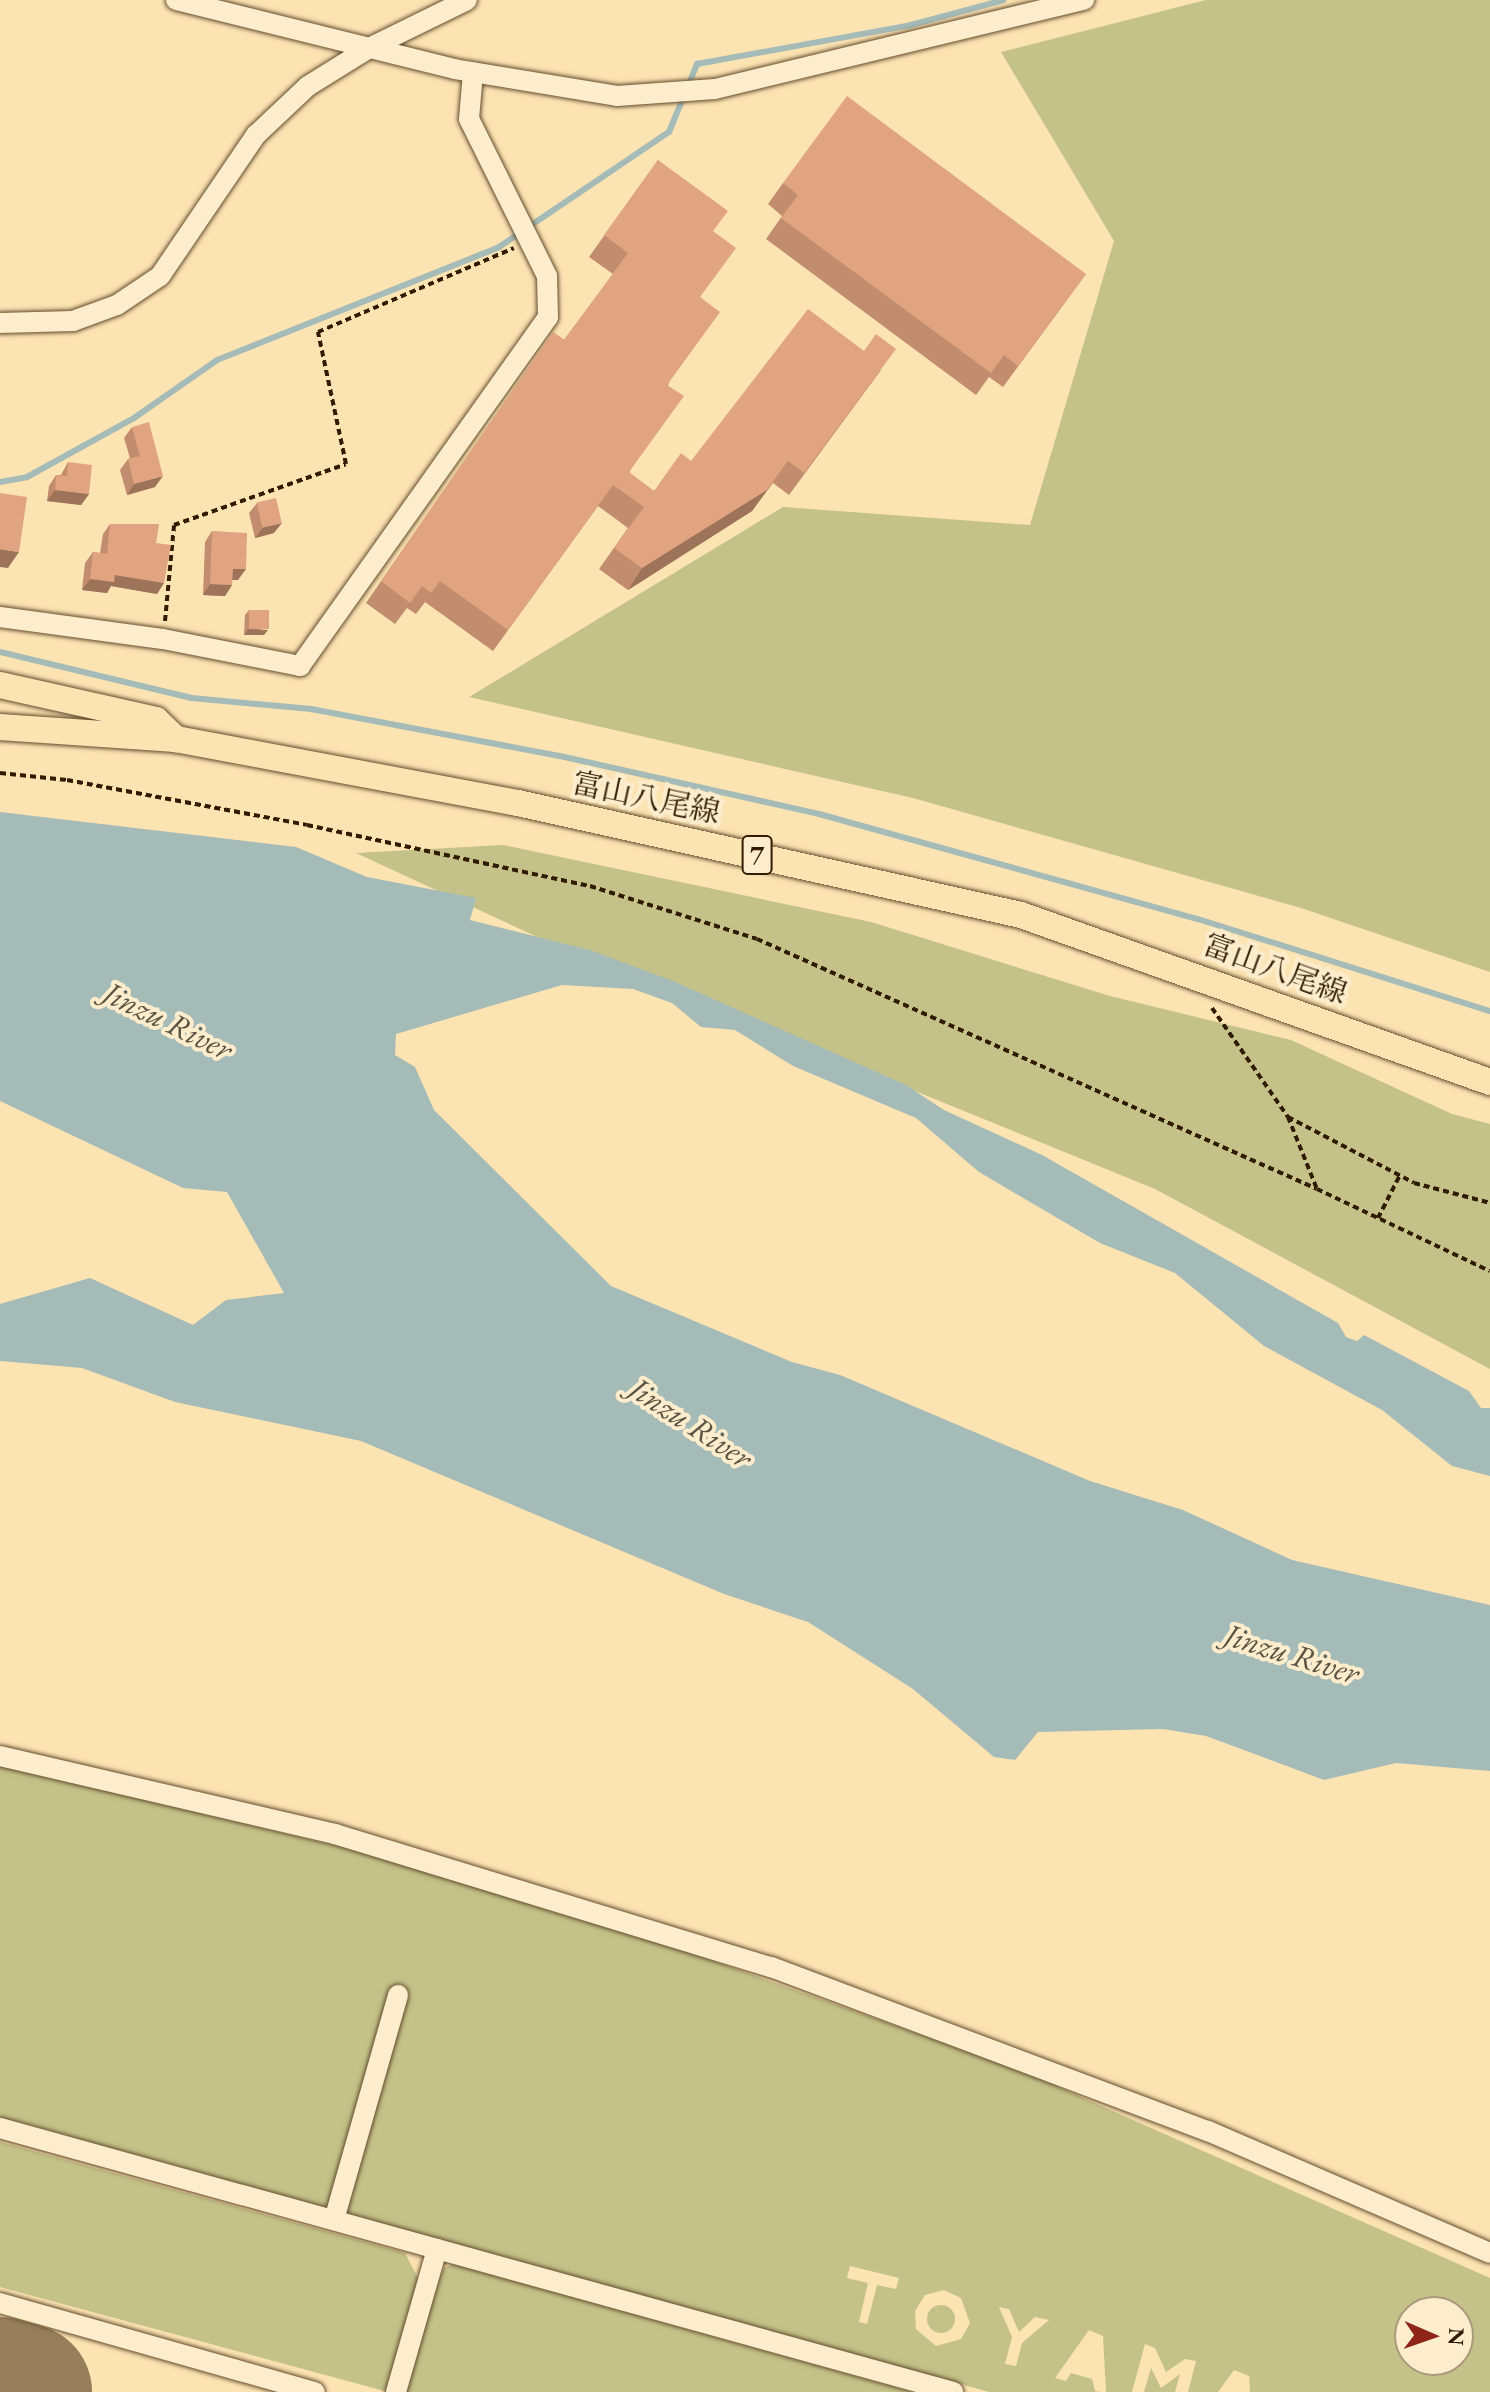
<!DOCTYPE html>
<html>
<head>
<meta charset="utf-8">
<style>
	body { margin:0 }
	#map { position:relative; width:1490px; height:2392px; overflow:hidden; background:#fce3b2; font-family:"EB Garamond","Noto Serif JP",serif }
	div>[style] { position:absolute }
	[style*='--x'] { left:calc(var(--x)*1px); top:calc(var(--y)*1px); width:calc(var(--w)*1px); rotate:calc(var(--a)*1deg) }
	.green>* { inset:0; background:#c4c288 }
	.round { border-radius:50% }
	.water>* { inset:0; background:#a5bbb8 }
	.stream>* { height:6px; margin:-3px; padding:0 3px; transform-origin:3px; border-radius:3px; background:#a5bbb8 }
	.runway>* { height:136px; margin:-68px; padding:0 68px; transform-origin:68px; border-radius:68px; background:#967f5a }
	.path>* { height:4px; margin-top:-2px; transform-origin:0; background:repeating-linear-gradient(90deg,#311b02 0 6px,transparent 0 10px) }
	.roads { filter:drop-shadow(0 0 2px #644d2e) drop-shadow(0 0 2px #644d2e) }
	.minor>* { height:20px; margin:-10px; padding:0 10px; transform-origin:10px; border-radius:10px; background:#fdedcd }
	.major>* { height:26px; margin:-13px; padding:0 13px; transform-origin:13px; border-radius:13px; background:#fce3b2 }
	.wall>* { inset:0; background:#c18d6e }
	.shaded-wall>* { inset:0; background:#9d735a }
	.building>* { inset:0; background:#e0a480; transform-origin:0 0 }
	span { translate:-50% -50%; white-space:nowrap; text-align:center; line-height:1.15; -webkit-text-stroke:8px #fdedcd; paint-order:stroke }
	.shield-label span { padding:2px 6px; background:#fdedcd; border:2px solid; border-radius:6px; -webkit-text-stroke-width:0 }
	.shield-label { font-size:28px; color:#311b02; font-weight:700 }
	.street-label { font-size:30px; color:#311b02 }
	.water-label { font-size:32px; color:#5a5342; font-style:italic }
	.north { position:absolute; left:1394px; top:2296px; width:80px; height:80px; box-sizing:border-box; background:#fdedcd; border:2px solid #ab997c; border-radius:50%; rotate:92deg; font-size:22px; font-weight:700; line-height:32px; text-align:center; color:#311b02 }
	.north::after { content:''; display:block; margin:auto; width:28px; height:36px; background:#8f2418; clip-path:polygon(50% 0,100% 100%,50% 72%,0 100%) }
</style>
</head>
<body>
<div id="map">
	<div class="green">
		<div style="clip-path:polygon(1206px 0,1490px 0,1490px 972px,1301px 908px,913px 798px,469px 697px,783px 507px,1030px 525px,1114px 241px,1001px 52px)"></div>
		<div style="clip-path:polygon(503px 845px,871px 922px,1110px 996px,1291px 1040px,1452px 1114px,1490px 1124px,1490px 1369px,1155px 1189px,533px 935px,356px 853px)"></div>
		<div style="clip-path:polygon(evenodd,0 1765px,371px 1854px,637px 1934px,1020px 2070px,1490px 2278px,1490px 2392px,1250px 2392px,1249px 2376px,1234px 2370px,1218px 2392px,1188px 2392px,1196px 2361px,1185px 2359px,1166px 2372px,1155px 2348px,1145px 2344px,1132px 2392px,1106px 2392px,1103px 2336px,1089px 2330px,1055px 2378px,1066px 2381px,1071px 2373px,1092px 2379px,1095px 2391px,1100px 2392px,989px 2392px,0 2117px,0 1765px,850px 2266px,899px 2278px,896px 2289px,877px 2285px,867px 2324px,859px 2322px,868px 2283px,847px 2278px,850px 2266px,0 1765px,944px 2290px,961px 2298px,970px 2323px,961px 2339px,936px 2346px,916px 2329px,915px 2311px,925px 2295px,944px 2290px,0 1765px,999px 2307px,1009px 2309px,1019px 2332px,1035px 2317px,1049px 2320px,1022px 2343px,1016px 2366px,1005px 2364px,1012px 2337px,999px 2307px,0 1765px,1410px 2312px,1458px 2312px,1458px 2360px,1410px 2360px,1410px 2312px)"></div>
		<div style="clip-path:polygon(0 2142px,405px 2253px,421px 2284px,388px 2392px,0 2287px)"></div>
		<div style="clip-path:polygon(454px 2264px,912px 2392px,406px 2392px,435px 2287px,444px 2268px)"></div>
		<div class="round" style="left:927px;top:2305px;width:28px;height:28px"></div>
		<div style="clip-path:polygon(1151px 2368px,1161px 2388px,1180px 2374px,1175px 2392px,1144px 2392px)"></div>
	</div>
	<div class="water">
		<div style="clip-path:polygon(0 812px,296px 847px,367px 877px,476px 898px,470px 920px,590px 950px,673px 981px,906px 1085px,944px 1110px,1042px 1155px,1338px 1323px,1346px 1337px,1357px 1341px,1364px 1335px,1469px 1391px,1481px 1408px,1490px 1408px,1490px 1476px,1452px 1466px,1382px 1410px,1264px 1346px,1175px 1273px,1100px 1243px,979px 1172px,916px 1118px,793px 1066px,735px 1030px,701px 1027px,672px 1003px,633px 989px,562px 985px,396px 1034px,395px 1055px,415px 1067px,434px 1110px,611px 1286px,792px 1362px,840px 1375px,1090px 1481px,1183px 1510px,1292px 1560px,1490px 1605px,1490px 1771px,1396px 1763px,1324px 1780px,1206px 1736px,1163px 1729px,1038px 1732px,1015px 1760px,994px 1757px,913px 1689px,808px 1622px,724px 1594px,361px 1441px,175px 1402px,82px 1368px,0 1361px,0 1304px,90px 1278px,193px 1325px,226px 1300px,284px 1293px,227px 1192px,183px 1188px,0 1101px)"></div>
	</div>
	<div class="stream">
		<div style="--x:0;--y:482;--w:27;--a:-10"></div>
		<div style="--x:27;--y:477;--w:122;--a:-28.9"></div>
		<div style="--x:134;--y:418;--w:101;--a:-34.9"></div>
		<div style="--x:217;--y:360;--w:304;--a:-21.8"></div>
		<div style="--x:499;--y:247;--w:205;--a:-34.1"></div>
		<div style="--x:669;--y:132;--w:74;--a:-67.6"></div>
		<div style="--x:697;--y:64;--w:213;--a:-10.3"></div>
		<div style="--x:907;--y:26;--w:100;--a:-15"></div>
		<div style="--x:0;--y:652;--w:197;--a:13.5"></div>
		<div style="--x:192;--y:698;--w:120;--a:5.3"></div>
		<div style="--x:311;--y:709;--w:253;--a:10.7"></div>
		<div style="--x:560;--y:756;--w:265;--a:12.6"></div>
		<div style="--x:819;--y:814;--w:393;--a:15.5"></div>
		<div style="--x:1198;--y:919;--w:306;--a:17.5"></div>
	</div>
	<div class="runway">
		<div style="--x:0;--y:2385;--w:25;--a:16"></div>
	</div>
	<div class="path">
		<div style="--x:165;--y:621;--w:96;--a:-84.6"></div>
		<div style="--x:174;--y:525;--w:182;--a:-19.5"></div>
		<div style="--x:346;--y:464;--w:135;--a:-102"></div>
		<div style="--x:318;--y:332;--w:213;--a:-23.2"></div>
		<div style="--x:0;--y:773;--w:67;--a:6"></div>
		<div style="--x:67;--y:780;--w:244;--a:10.6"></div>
		<div style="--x:307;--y:825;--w:289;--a:12.2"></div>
		<div style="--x:590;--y:886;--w:175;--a:17.6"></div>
		<div style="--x:757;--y:939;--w:613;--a:24.06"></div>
		<div style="--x:1212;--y:1008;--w:133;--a:55.1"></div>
		<div style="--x:1288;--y:1117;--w:142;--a:27.6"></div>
		<div style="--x:1414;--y:1183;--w:79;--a:14.7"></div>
		<div style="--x:1288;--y:1117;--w:78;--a:68.1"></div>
		<div style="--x:1317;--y:1189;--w:191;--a:25.4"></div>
		<div style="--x:1378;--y:1218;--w:48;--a:-62.9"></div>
	</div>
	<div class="roads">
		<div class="minor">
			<div style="--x:176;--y:0;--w:286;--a:13.9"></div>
			<div style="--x:454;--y:69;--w:165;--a:9.4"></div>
			<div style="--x:617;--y:96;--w:98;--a:-4.1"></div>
			<div style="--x:715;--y:89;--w:380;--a:-13.6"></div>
			<div style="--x:0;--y:323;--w:73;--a:-1.6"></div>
			<div style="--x:73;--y:321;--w:47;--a:-20"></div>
			<div style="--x:117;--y:305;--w:52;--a:-34"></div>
			<div style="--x:160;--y:276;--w:171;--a:-55.8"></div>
			<div style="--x:256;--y:135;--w:71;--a:-43.3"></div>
			<div style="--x:308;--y:86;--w:72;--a:-31.9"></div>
			<div style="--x:369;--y:48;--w:109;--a:-26.1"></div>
			<div style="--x:0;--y:617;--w:164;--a:7.7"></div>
			<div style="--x:163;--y:639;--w:140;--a:11.1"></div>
			<div style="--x:300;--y:666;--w:428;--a:-54.6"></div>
			<div style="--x:548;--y:317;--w:41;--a:-91.4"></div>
			<div style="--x:547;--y:276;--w:175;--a:-116.4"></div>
			<div style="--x:469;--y:119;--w:47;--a:-85.1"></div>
			<div style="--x:0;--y:1756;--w:344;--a:13.1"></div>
			<div style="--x:335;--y:1834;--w:456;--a:17"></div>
			<div style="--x:771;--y:1967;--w:467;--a:20.6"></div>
			<div style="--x:1208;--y:2131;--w:307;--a:23.4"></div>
			<div style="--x:0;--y:2128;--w:989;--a:15.48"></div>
			<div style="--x:334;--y:2220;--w:234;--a:-74.1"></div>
			<div style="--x:0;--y:2303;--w:327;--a:15.8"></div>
			<div style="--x:396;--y:2392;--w:149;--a:-74"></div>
		</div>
		<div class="major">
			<div style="--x:0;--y:685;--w:160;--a:12.6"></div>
			<div style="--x:156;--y:720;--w:28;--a:44"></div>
			<div style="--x:0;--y:727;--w:176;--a:3.9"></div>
			<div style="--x:176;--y:739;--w:348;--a:10.6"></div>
			<div style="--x:518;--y:803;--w:515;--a:12.55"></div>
			<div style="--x:1021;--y:915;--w:498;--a:19.6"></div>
		</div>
	</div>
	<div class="wall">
		<div style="clip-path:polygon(658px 160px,713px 231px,700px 297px,668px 385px,629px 473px,654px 491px,691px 461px,881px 370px,789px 495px,773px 483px,752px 511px,628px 590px,599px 569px,628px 528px,598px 506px,493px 651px,425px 602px,416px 614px,407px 608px,395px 624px,366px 603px,553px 332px,564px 340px,613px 274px,589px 257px)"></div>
		<div style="clip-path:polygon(783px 183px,1086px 274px,1003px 387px,989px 377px,976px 395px,766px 239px,782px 216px,768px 204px)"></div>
		<div style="clip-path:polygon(132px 427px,155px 487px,127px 495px,120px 470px,128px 459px,130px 458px,124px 438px)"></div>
		<div style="clip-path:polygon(68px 462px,89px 494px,81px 505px,47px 501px,49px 486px,56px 475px,61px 475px)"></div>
		<div style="clip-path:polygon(257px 503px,274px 533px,255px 538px,249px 513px)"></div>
		<div style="clip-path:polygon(110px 524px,156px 543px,164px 583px,157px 594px,111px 586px,107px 593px,82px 590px,85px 563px,93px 552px,100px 553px,103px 534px)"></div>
		<div style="clip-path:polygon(212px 531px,238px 580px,232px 580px,232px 585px,225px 596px,203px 595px,205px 542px)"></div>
		<div style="clip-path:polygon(249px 610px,264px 635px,244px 635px,245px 615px)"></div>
	</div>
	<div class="shaded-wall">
		<div style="clip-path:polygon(788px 461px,752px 511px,628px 590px,642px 568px)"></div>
		<div style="clip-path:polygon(163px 476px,155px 487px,127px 495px,134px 484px)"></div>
		<div style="clip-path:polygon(55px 490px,89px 494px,81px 505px,47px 501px)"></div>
		<div style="clip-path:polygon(282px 523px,274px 533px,255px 538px,263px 527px)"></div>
		<div style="clip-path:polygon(0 549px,19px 552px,8px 568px,0 567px)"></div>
		<div style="clip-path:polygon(233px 569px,246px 569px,238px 580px,226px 580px)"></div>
		<div style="clip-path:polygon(115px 575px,164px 583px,157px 594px,111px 586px,107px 593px,82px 590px,90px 579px)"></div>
		<div style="clip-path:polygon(210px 584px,232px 585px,225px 596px,203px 595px)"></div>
		<div style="clip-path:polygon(248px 629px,268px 630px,264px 635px,244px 635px)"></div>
	</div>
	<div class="building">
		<div style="clip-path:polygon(847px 96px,1086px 274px,1018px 366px,1004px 355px,991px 373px,781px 218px,798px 195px,783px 183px)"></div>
		<div style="clip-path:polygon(658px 160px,728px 211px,713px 231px,736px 248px,700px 297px,720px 312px,667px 385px,684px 396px,629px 472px,654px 491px,681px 453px,691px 461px,808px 309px,864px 351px,876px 334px,896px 349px,804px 473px,788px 461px,767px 490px,642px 568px,614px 548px,644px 507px,613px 485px,508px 630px,440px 581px,431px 593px,422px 586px,410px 603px,381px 581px,553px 332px,564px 340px,628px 253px,604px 235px)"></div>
		<div style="clip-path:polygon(149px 422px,163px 476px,134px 484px,128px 459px,140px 456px,132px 427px)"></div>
		<div style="clip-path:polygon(68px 462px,92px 465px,89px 494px,55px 490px,56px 475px,67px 476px)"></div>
		<div style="clip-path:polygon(0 493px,27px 497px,19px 552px,0 549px)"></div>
		<div style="left:276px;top:498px;width:26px;height:20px;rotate:77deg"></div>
		<div style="clip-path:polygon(110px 524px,159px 524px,156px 543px,171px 545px,164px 583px,115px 575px,114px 582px,90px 579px,93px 552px,107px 554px)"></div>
		<div style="clip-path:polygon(212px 531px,247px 533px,246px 569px,233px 569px,232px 585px,210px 584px)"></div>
		<div style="left:249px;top:610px;width:20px;height:19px"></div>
	</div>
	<div class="shield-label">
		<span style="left:757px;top:855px">7</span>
	</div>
	<div class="street-label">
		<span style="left:646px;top:798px;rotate:12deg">富山八尾線</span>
		<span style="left:1275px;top:969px;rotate:20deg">富山八尾線</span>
	</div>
	<div class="water-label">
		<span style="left:168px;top:1021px;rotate:26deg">Jinzu River</span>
		<span style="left:691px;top:1423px;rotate:33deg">Jinzu River</span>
		<span style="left:1292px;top:1654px;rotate:17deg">Jinzu River</span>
	</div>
	<div class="north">N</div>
</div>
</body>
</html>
